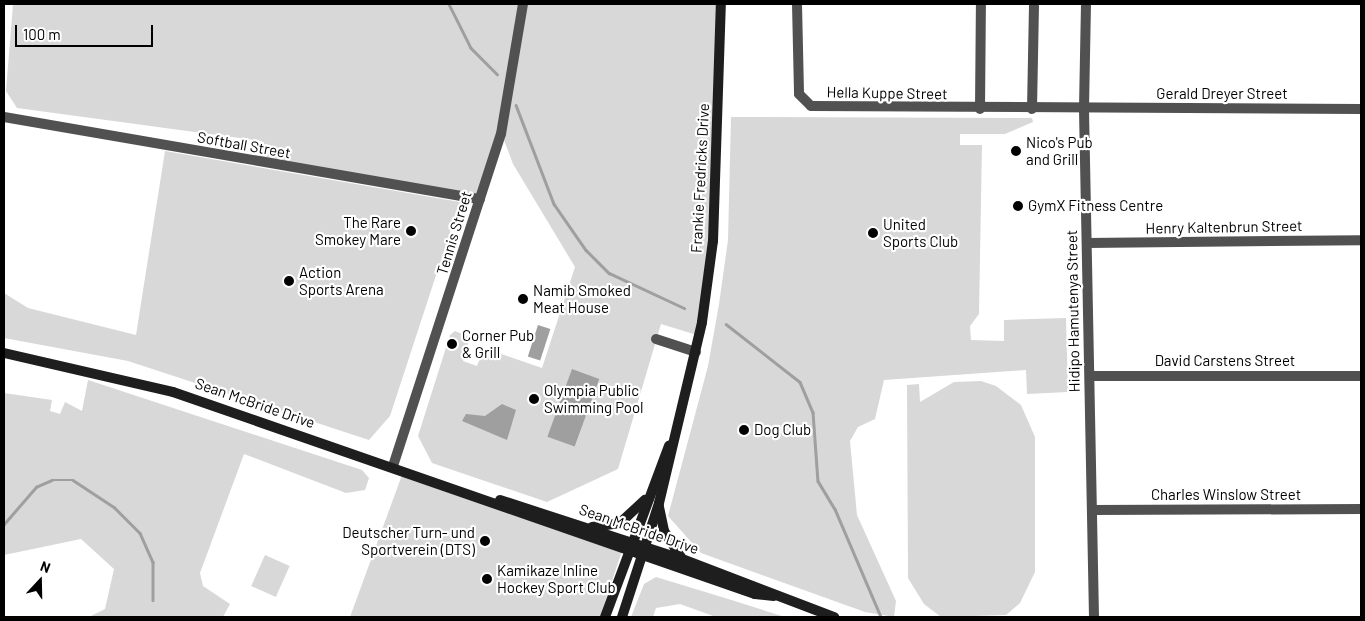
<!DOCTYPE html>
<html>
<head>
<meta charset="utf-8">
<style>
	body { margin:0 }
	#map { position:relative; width:1365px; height:621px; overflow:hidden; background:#fff; font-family:Barlow,sans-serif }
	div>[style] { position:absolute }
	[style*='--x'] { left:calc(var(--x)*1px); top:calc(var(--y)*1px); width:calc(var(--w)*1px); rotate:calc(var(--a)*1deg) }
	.green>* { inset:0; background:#d8d8d8; transform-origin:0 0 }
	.water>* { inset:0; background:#9f9f9f; transform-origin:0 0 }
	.stream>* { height:2.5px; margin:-1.25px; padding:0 1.25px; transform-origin:1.25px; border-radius:1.25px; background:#9f9f9f }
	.street>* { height:10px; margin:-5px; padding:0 5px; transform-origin:5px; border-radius:5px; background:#515151 }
	.secondary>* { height:10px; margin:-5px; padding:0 5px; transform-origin:5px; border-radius:5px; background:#1e1e1e }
	.dots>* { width:14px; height:14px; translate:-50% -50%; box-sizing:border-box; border:2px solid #fff; border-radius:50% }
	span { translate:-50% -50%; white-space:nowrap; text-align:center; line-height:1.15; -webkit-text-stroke:4.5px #fff; paint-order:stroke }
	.street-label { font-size:15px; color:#000 }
	.poi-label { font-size:15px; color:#000 }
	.left { translate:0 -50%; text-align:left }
	.right { translate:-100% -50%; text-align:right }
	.frame { position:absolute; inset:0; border:5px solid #000; pointer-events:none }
	.north { position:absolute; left:15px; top:556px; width:50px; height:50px; -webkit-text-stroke:4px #fff; paint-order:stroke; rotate:21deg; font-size:14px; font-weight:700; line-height:20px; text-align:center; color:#000 }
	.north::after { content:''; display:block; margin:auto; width:18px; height:22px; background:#000; clip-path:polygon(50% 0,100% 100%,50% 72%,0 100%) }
	.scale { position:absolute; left:15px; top:25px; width:138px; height:22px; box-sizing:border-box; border:2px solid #000; border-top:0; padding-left:6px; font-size:15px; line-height:18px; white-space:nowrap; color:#000; -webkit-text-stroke:4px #fff; paint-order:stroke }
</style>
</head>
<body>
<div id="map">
	<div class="green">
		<div style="clip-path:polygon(13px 4px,720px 4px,713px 241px,700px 336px,661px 324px,618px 469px,547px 502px,432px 463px,418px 436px,450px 335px,455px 331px,470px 337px,463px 361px,477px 366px,484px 348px,542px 368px,575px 267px,513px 164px,502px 135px,480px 199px,258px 163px,262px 141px,17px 108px,6px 91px)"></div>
		<div style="clip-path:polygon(731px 117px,1032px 118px,1033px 122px,1005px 134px,960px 134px,960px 145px,982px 145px,979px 314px,970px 326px,971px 340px,1004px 341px,1004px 320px,1066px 318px,1068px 392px,1027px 394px,1026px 370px,884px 380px,875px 419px,858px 427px,850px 441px,857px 515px,896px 601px,894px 617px,865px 612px,701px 553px,668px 516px,708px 366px,719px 304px,728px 240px)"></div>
		<div style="clip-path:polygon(165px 151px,460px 202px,390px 416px,369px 440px,128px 361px,4px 338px,4px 293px,28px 308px,136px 335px)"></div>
		<div style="clip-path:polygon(88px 380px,362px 470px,369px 478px,365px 490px,346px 493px,244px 454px,200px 573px,203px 586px,230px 604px,223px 617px,89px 617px,105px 609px,114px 569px,81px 539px,4px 555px,4px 393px,52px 400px,50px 411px,60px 414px,65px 402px,82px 411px)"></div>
		<div style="clip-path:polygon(981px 381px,996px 386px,1021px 405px,1035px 437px,1035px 572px,1020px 603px,1006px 615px,941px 617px,924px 604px,908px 578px,907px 385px,919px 384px,920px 402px,954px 382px)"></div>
		<div style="clip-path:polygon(402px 475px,622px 551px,600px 617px,350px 617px)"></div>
		<div style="left:265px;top:555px;width:27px;height:34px;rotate:24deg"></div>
		<div style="clip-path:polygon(656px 577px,725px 598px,785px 617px,716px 617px,680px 604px,656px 608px,653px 617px,631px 617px,644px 584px)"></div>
	</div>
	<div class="water">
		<div style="left:538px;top:325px;width:13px;height:33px;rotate:18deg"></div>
		<div style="left:572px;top:369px;width:29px;height:72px;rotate:20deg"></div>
		<div style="clip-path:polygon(502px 404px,516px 410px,507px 440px,462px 421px,466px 414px,485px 416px)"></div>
	</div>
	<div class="stream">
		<div style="--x:449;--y:4;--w:49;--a:63.4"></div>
		<div style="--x:471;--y:48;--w:37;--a:45"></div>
		<div style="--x:516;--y:105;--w:106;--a:69"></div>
		<div style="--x:554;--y:204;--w:56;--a:55.2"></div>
		<div style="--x:586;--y:250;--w:33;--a:45"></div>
		<div style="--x:609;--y:273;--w:83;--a:25"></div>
		<div style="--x:726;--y:324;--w:94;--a:38.1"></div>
		<div style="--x:800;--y:382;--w:33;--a:67"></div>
		<div style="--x:813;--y:412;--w:69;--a:85.9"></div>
		<div style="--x:818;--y:481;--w:33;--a:59"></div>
		<div style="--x:835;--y:509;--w:117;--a:66.9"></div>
		<div style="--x:4;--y:524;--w:49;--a:-49.1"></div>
		<div style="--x:36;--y:487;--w:17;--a:-24"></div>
		<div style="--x:52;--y:480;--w:21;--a:0"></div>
		<div style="--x:73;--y:480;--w:49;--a:33.4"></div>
		<div style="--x:114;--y:507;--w:37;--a:45"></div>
		<div style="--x:140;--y:533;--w:32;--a:66"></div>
		<div style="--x:153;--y:562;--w:38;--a:90"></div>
	</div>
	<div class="street">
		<div style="--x:797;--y:4;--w:90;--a:88.7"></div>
		<div style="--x:799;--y:94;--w:17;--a:45"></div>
		<div style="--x:811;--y:106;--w:550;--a:0.31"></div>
		<div style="--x:1086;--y:4;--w:106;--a:91.1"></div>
		<div style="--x:1084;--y:110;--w:507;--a:88.87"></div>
		<div style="--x:980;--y:109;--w:105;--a:-89.5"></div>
		<div style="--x:1032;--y:109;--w:105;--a:-88.9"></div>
		<div style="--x:4;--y:117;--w:483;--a:9.8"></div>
		<div style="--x:1087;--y:243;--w:274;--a:-0.6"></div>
		<div style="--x:656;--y:339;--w:42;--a:18"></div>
		<div style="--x:1090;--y:376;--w:271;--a:0"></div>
		<div style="--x:393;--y:466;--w:349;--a:-72"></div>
		<div style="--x:501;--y:134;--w:132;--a:-80.4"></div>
		<div style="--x:1092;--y:510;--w:269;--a:-0.2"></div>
	</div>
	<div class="secondary">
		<div style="--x:4;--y:353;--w:173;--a:13"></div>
		<div style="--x:173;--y:392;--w:616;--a:19.14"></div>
		<div style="--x:755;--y:594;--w:19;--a:6"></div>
		<div style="--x:500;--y:500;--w:191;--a:18"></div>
		<div style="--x:682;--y:559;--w:163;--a:20.9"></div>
		<div style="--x:659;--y:507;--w:25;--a:78"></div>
		<div style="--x:664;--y:531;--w:33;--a:57"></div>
		<div style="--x:592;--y:527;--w:28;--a:-8"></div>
		<div style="--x:620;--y:523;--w:34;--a:-43"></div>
		<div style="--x:605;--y:617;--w:183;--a:-69.5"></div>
		<div style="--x:622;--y:617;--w:120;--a:-72"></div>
		<div style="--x:659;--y:503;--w:186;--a:-76.6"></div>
		<div style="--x:702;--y:322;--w:82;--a:-82.3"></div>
		<div style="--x:713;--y:241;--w:237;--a:-88.1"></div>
	</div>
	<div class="dots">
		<div style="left:1016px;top:151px;background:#000"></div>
		<div style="left:1018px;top:206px;background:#000"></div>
		<div style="left:411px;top:231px;background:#000"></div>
		<div style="left:873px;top:233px;background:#000"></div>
		<div style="left:289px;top:281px;background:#000"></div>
		<div style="left:523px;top:299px;background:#000"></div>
		<div style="left:452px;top:344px;background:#000"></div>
		<div style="left:534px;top:399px;background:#000"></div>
		<div style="left:744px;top:430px;background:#000"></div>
		<div style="left:485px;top:541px;background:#000"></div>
		<div style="left:487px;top:579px;background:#000"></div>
	</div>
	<div class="street-label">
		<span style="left:887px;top:93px;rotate:1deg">Hella Kuppe Street</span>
		<span style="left:1222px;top:94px">Gerald Dreyer Street</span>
		<span style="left:244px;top:145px;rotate:10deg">Softball Street</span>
		<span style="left:700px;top:178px;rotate:-87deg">Frankie Fredricks Drive</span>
		<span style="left:1224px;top:227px;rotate:-1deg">Henry Kaltenbrun Street</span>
		<span style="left:454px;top:233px;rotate:-73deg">Tennis Street</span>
		<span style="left:1073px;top:311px;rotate:-91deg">Hidipo Hamutenya Street</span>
		<span style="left:1225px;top:361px">David Carstens Street</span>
		<span style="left:255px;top:403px;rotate:19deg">Sean McBride Drive</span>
		<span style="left:1226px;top:495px">Charles Winslow Street</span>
		<span style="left:639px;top:529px;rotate:19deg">Sean McBride Drive</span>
	</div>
	<div class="poi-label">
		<span class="left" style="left:1026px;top:151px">Nico's Pub<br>and Grill</span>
		<span class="left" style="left:1028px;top:206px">GymX Fitness Centre</span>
		<span class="right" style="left:401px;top:231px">The Rare<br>Smokey Mare</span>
		<span class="left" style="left:883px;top:233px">United<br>Sports Club</span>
		<span class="left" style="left:299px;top:281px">Action<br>Sports Arena</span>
		<span class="left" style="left:533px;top:299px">Namib Smoked<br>Meat House</span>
		<span class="left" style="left:462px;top:344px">Corner Pub<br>&amp; Grill</span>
		<span class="left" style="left:544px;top:399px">Olympia Public<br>Swimming Pool</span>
		<span class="left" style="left:754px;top:430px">Dog Club</span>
		<span class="right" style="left:475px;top:541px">Deutscher Turn- und<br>Sportverein (DTS)</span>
		<span class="left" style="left:497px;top:579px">Kamikaze Inline<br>Hockey Sport Club</span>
	</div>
	<div class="frame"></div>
	<div class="north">N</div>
	<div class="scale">100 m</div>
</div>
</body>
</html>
